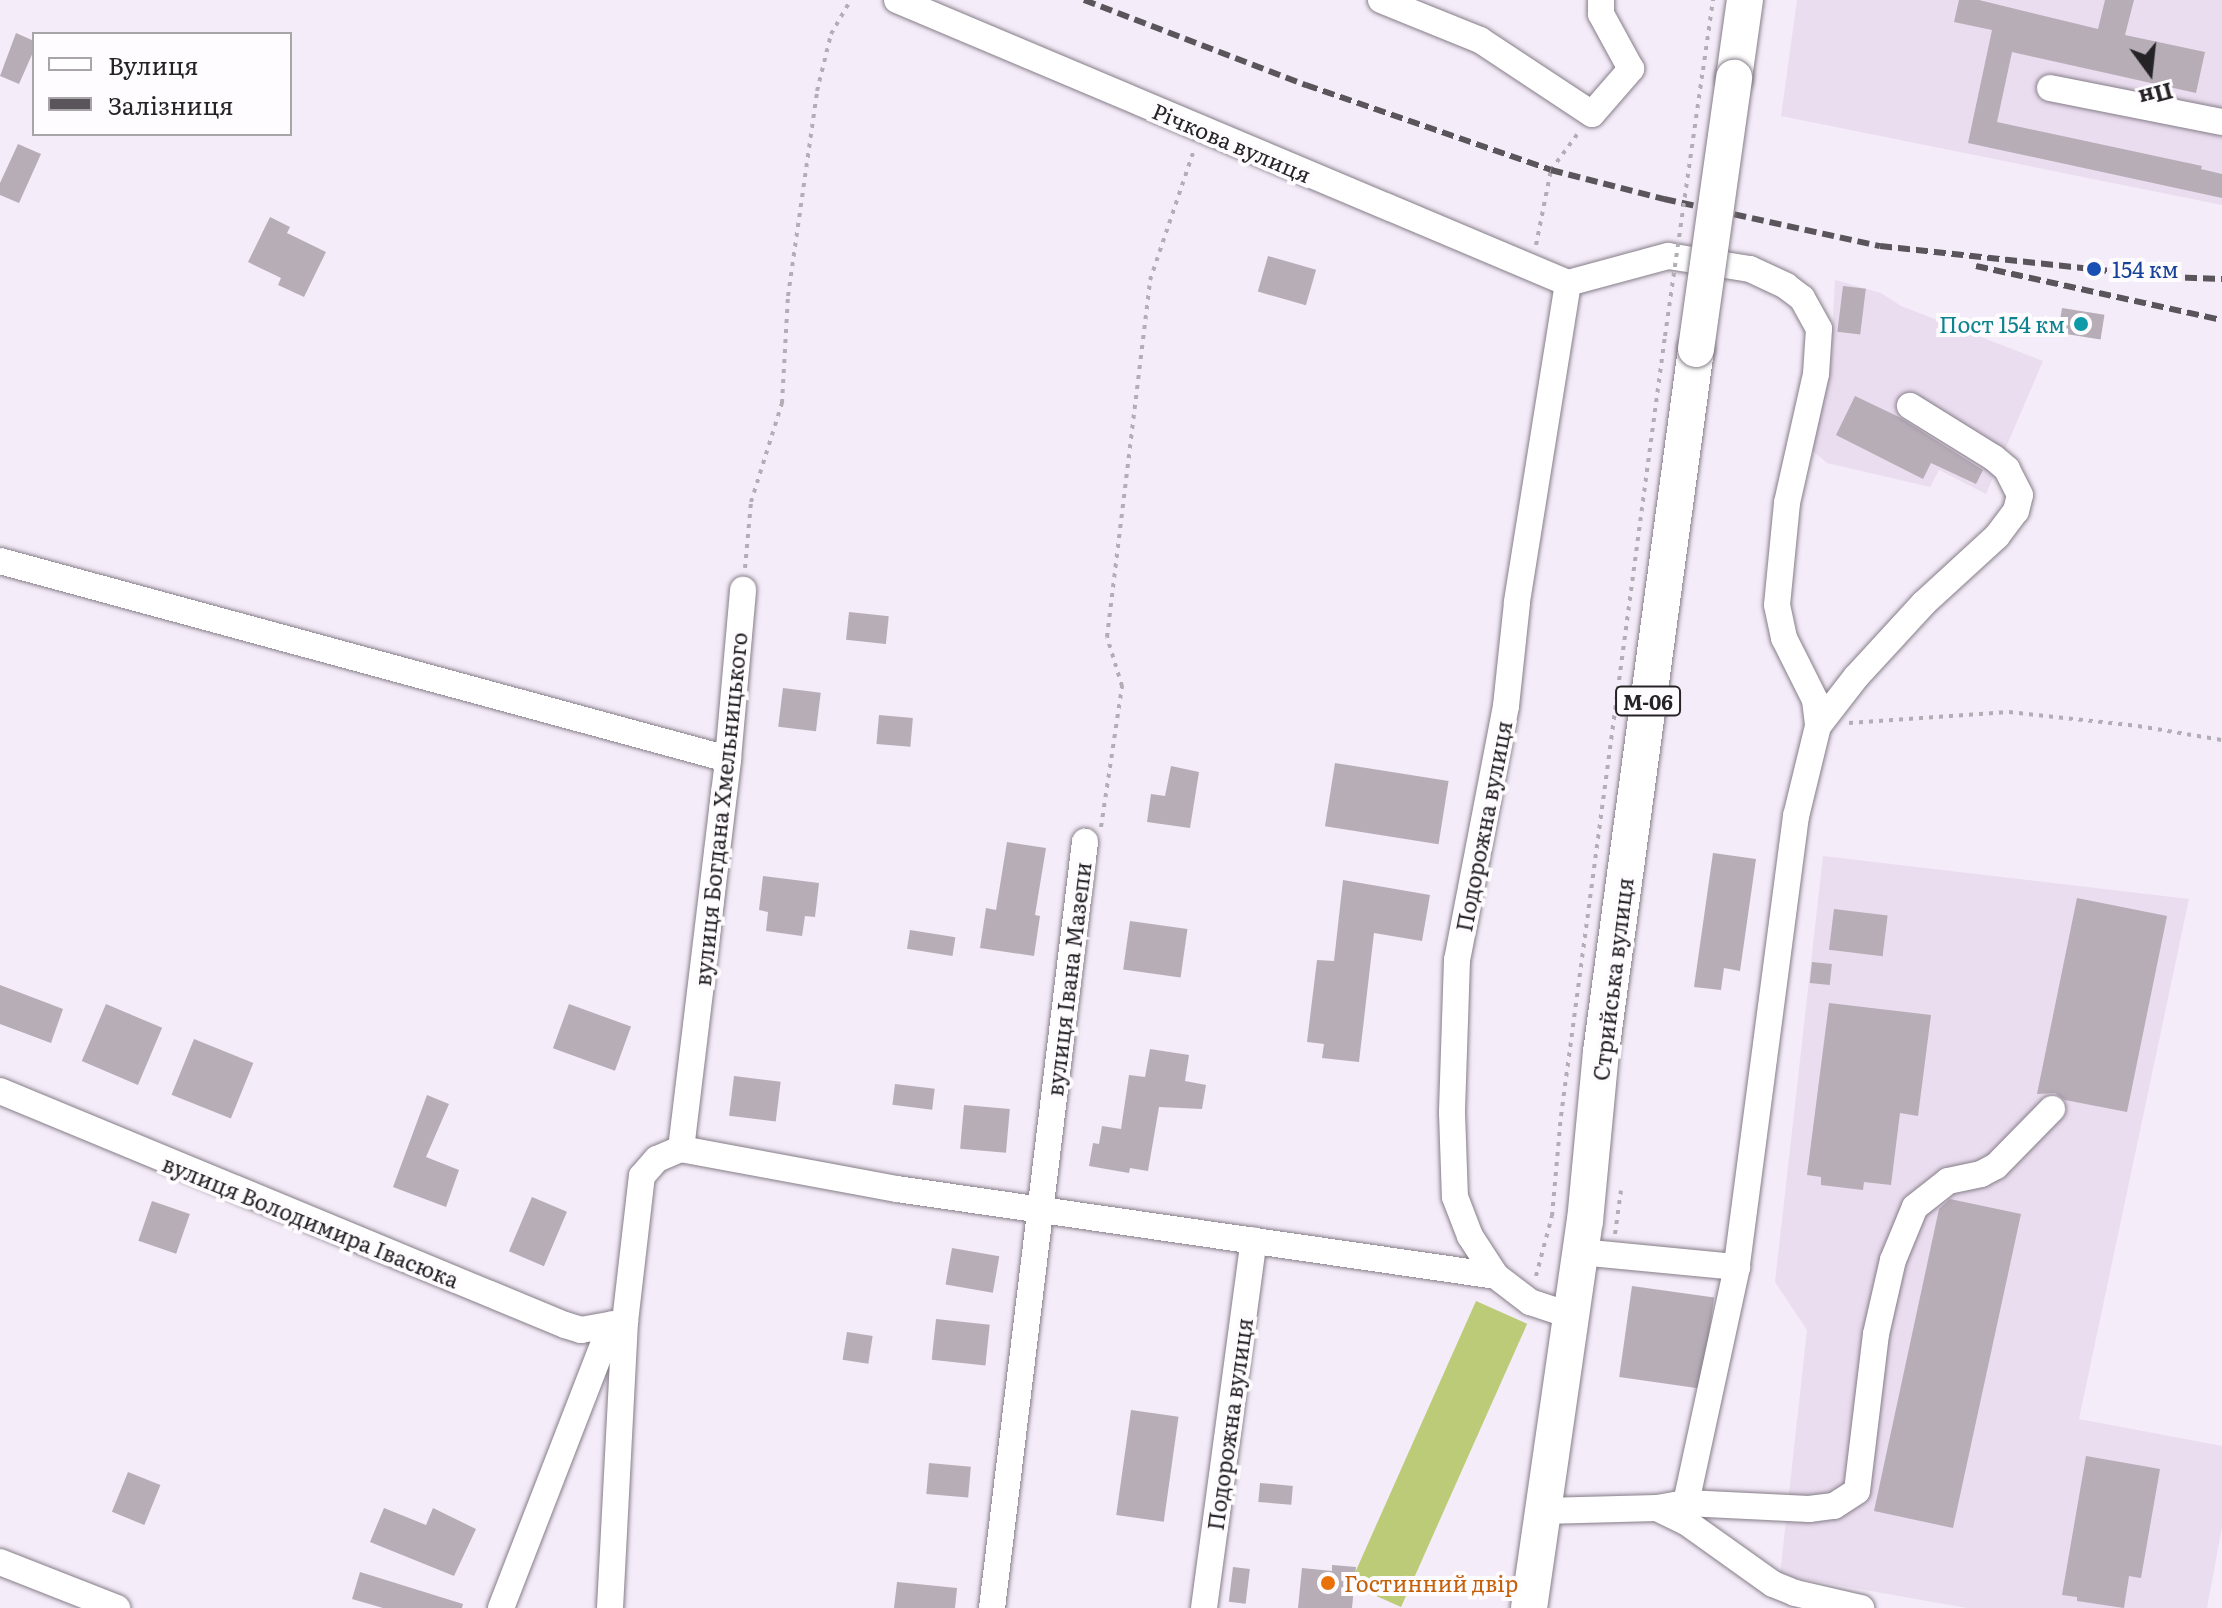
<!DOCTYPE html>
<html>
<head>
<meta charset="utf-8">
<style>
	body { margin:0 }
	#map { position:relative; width:2222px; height:1608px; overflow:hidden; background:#f4ecf8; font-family:Literata,serif }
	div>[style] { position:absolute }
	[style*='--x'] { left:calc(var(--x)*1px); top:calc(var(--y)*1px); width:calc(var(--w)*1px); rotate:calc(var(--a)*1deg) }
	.built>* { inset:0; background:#eaddef }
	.forest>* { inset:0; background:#bccb78; transform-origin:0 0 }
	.building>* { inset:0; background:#b6adb7; transform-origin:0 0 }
	.path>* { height:4px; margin-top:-2px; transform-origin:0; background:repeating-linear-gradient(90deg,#b3adb6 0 4px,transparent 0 10px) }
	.roads { filter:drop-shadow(0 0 2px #857d88) drop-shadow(0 0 2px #857d88) }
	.minor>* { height:26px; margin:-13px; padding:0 13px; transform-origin:13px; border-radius:13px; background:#fff }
	.highway>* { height:36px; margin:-18px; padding:0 18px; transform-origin:18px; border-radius:18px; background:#fff }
	.rail>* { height:6px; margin-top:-3px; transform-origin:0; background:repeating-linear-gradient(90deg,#5a555b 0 12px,transparent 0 18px) }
	.path-bridge>* { height:4px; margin-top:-2px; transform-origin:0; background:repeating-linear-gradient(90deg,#b3adb6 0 4px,transparent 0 10px) }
	.bridges { filter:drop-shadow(0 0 2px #857d88) drop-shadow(0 0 2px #857d88) }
	.highway-bridge>* { height:36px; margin:-18px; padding:0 18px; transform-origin:18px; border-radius:18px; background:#fff }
	.dots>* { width:22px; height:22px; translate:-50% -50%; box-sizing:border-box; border:4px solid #fefcfe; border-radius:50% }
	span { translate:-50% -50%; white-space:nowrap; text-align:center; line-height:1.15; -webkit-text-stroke:8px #fefcfe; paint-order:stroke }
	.shield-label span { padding:2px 6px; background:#fefcfe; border:2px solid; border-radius:6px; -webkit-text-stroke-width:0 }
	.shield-label { font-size:20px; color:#262327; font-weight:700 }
	.street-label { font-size:22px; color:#262327 }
	.transit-label { font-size:22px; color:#164399 }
	.left { translate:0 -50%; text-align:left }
	.culture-label { font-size:22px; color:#0d838f }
	.right { translate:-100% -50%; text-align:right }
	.food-label { font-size:22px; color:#c56008 }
	.legend { position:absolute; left:32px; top:32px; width:260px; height:104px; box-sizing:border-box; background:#fefcfe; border:2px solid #a8a5a8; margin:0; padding:10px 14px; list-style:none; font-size:24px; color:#262327 }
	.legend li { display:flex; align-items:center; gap:16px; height:40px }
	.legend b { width:40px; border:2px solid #a8a5a8 }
	.north { position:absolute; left:2110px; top:32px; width:80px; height:80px; -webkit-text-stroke:6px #fefcfe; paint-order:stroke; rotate:165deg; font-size:22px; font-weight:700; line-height:32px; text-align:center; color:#262327 }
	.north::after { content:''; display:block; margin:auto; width:28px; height:36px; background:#262327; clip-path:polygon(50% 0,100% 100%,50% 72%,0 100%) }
</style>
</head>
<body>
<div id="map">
	<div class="built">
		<div style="clip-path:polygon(1797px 0,2222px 0,2222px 205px,1781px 116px)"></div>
		<div style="clip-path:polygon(1835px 280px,1881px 293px,1901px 306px,2043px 361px,1986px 494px,1939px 470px,1930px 487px,1827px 463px,1806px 445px,1830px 370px)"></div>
		<div style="clip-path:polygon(1823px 856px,2189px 899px,2079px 1419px,2222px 1446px,2222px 1527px,2207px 1608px,1967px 1608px,1780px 1575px,1807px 1330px,1775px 1282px)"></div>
	</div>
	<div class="forest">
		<div style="left:1476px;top:1301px;width:56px;height:310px;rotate:24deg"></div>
	</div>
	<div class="building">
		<div style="clip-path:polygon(1959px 0,1979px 0,2098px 29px,2105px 0,2134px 0,2125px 35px,2205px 52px,2196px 93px,2012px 52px,1997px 122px,2202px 166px,2201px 169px,2222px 174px,2222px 198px,1968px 143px,1992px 30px,1954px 22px)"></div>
		<div style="clip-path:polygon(16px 33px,34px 41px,34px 50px,19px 84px,0 76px)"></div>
		<div style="clip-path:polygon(18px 144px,41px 154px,19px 203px,0 195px,0 183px)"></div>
		<div style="clip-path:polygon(270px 217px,290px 227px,287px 233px,326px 252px,304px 297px,278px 285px,281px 278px,248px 262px)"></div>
		<div style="left:1268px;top:256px;width:50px;height:37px;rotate:16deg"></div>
		<div style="left:1843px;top:286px;width:23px;height:46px;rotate:7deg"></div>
		<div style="left:2062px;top:308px;width:43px;height:25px;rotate:9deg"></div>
		<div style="clip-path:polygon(1855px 396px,1899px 417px,1983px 470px,1976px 484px,1931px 463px,1923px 479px,1836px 435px)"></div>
		<div style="left:849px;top:612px;width:40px;height:28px;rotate:6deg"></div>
		<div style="left:783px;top:688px;width:38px;height:39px;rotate:7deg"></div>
		<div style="left:879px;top:715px;width:34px;height:29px;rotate:5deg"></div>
		<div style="left:1335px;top:763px;width:115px;height:64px;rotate:9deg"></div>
		<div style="clip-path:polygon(1171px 766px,1199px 772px,1190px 828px,1147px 822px,1151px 794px,1165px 796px)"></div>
		<div style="clip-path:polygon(1007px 842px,1046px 848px,1035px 915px,1040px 916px,1034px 956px,980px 948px,986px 908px,996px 910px)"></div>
		<div style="clip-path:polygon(1713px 853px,1756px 859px,1740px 971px,1724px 968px,1721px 990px,1694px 987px)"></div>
		<div style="clip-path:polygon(763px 876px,819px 883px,815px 917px,805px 916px,802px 936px,766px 931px,768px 912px,759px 910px)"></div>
		<div style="clip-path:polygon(1343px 880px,1430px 895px,1422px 941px,1374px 933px,1359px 1062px,1322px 1058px,1324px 1044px,1307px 1042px,1317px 960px,1334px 961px)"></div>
		<div style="clip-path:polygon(2077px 898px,2167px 916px,2127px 1112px,2065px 1100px,2055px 1093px,2037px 1094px)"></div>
		<div style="left:1834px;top:909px;width:54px;height:41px;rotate:7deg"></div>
		<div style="left:1130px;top:921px;width:58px;height:49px;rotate:8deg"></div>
		<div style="left:910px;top:930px;width:46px;height:19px;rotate:9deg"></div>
		<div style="left:1812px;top:962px;width:20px;height:21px;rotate:6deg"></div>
		<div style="clip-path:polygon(0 985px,63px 1009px,51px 1043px,0 1024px)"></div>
		<div style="clip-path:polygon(1829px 1003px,1931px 1015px,1918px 1116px,1900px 1113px,1891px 1185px,1864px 1182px,1863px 1190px,1821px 1185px,1821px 1177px,1807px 1175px)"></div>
		<div style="left:106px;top:1004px;width:61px;height:62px;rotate:23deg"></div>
		<div style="left:569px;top:1004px;width:66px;height:47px;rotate:20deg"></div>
		<div style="left:194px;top:1039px;width:64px;height:60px;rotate:22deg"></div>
		<div style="clip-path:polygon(1150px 1049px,1189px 1055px,1185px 1081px,1206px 1085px,1202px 1109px,1159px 1107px,1148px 1171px,1130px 1168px,1129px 1173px,1089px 1166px,1093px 1143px,1099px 1144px,1102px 1126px,1121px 1129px,1129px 1075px,1145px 1077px)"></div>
		<div style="left:734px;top:1076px;width:47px;height:40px;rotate:7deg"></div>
		<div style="left:895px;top:1084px;width:40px;height:21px;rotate:7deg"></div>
		<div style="clip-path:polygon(427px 1095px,449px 1104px,426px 1157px,459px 1170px,446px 1207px,393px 1187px)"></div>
		<div style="left:964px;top:1105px;width:46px;height:44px;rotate:5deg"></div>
		<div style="left:532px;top:1197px;width:38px;height:59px;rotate:23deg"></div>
		<div style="clip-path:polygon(1950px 1199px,2021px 1214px,1953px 1528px,1874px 1511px,1939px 1209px)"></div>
		<div style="left:152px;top:1201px;width:40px;height:42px;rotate:19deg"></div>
		<div style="left:952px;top:1248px;width:48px;height:37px;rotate:10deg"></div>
		<div style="left:1632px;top:1286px;width:83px;height:92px;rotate:8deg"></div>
		<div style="left:936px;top:1319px;width:54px;height:41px;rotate:6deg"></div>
		<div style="left:847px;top:1332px;width:26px;height:28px;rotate:9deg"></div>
		<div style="left:1131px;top:1410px;width:48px;height:106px;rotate:8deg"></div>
		<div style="clip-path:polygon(2086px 1456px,2160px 1469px,2141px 1578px,2129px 1576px,2124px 1608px,2077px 1601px,2077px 1597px,2062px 1595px)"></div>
		<div style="left:929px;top:1463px;width:42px;height:31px;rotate:5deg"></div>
		<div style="left:128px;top:1472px;width:35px;height:43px;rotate:22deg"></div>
		<div style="left:1260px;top:1483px;width:33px;height:19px;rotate:5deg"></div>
		<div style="clip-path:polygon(384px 1508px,426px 1525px,433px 1508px,476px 1529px,454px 1576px,370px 1542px)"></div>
		<div style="clip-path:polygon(1332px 1565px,1356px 1567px,1352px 1608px,1298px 1608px,1302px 1568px,1332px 1571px)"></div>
		<div style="left:1233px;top:1567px;width:17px;height:35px;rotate:7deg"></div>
		<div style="clip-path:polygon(360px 1572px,463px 1604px,462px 1608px,383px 1608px,352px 1599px)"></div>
		<div style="clip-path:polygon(897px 1582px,957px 1588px,955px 1608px,894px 1608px)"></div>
	</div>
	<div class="path">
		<div style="--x:1703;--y:70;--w:71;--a:-81.9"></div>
		<div style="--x:1536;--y:245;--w:76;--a:-78.7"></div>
		<div style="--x:1551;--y:170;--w:47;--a:-53.6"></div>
		<div style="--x:745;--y:568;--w:66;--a:-84.8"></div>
		<div style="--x:751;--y:502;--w:104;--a:-72.6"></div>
		<div style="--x:782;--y:403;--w:107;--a:-86.8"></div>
		<div style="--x:788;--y:296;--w:207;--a:-81.9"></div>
		<div style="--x:817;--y:91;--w:59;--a:-76.2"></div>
		<div style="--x:831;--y:34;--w:39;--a:-60"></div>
		<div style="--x:1849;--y:723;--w:160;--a:-3.9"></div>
		<div style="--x:2009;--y:712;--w:130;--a:6.2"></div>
		<div style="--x:2138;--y:726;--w:85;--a:9.5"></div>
		<div style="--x:1101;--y:827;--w:143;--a:-81.5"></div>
		<div style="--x:1122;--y:686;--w:51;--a:-107"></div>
		<div style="--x:1107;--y:637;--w:360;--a:-83.1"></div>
		<div style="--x:1150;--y:280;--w:137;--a:-71.3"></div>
		<div style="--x:1615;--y:1234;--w:44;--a:-82.2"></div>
		<div style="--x:1536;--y:1276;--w:62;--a:-75.1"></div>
		<div style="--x:1552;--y:1216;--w:100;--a:-84.9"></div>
		<div style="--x:1561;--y:1116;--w:787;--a:-82.41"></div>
	</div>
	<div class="roads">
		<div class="minor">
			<div style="--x:897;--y:0;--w:728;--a:22.87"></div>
			<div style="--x:1381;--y:0;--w:107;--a:22"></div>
			<div style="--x:1480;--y:40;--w:134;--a:33.5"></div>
			<div style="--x:1592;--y:114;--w:60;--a:-49.1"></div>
			<div style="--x:1631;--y:69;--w:63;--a:-118.6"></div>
			<div style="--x:1601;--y:14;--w:14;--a:-90"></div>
			<div style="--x:2050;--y:88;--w:175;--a:11.2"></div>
			<div style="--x:1568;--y:283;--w:104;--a:-15.1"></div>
			<div style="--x:1668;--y:256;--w:83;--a:9"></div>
			<div style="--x:1750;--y:269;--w:40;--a:25"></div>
			<div style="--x:1786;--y:286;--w:20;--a:37"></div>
			<div style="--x:1802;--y:298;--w:35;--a:61"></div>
			<div style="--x:1819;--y:329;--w:45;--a:93.8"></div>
			<div style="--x:1816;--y:374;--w:132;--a:102.7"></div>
			<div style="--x:1787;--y:503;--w:102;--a:95.6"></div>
			<div style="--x:1777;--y:605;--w:34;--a:78"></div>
			<div style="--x:1784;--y:638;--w:69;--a:63.4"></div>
			<div style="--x:1815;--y:700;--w:26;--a:83"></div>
			<div style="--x:1818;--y:726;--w:93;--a:103.7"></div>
			<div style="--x:1796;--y:816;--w:455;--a:97.5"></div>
			<div style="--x:1737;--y:1267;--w:241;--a:102.2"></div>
			<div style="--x:1568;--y:283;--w:324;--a:99.1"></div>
			<div style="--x:1517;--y:603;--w:104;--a:96.1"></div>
			<div style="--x:1506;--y:706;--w:259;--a:100.9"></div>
			<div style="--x:1457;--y:960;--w:153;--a:91.9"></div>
			<div style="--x:1452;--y:1113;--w:84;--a:88"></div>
			<div style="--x:1455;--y:1197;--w:42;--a:69"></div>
			<div style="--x:1470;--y:1236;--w:48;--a:57"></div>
			<div style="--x:1496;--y:1276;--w:43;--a:37.4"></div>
			<div style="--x:1530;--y:1302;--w:44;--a:18.4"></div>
			<div style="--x:0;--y:561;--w:754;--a:15.22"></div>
			<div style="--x:1818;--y:726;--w:62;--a:-52.2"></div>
			<div style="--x:1856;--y:677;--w:100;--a:-47.4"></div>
			<div style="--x:1924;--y:603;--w:99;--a:-42.5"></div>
			<div style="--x:1997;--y:536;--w:31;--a:-53"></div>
			<div style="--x:2016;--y:511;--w:16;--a:-76"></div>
			<div style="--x:2020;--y:495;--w:29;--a:-117"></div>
			<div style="--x:2007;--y:469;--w:17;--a:-140"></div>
			<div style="--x:1994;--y:458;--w:99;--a:-148.2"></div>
			<div style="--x:0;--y:1091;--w:612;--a:22.5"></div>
			<div style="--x:565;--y:1325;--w:17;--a:17"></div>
			<div style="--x:581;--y:1330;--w:45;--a:-10.3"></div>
			<div style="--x:681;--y:1149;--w:220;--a:10.5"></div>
			<div style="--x:897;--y:1189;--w:605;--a:8.26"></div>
			<div style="--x:1580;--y:1252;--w:158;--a:5.5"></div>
			<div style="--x:1657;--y:1508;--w:29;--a:-10"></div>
			<div style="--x:1686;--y:1503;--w:123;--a:2.8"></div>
			<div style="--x:1809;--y:1509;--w:25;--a:-7"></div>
			<div style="--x:1834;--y:1506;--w:27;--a:-33"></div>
			<div style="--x:1857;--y:1491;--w:158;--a:-83.1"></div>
			<div style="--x:1876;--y:1334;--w:76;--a:-77.1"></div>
			<div style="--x:1893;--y:1260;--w:57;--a:-67.5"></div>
			<div style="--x:1915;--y:1207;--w:42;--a:-38.2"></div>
			<div style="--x:1948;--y:1181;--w:34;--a:-12"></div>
			<div style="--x:1981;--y:1174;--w:17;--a:-28"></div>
			<div style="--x:1996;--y:1166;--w:80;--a:-45.5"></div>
			<div style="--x:1543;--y:1511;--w:114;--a:-1.5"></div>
			<div style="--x:1657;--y:1508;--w:32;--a:26"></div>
			<div style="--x:1686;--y:1522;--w:107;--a:35.5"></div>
			<div style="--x:1773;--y:1584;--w:24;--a:22"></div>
			<div style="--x:1795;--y:1593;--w:68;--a:12.8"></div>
			<div style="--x:0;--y:1562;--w:126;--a:21.5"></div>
			<div style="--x:501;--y:1608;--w:304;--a:-68.8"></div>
			<div style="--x:610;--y:1608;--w:286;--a:-87"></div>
			<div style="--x:625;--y:1322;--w:147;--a:-83.4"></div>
			<div style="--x:642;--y:1176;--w:23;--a:-49"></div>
			<div style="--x:657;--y:1159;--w:26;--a:-23"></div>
			<div style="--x:681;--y:1149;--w:393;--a:-83.1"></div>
			<div style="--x:728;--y:759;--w:170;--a:-84.9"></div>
			<div style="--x:992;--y:1608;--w:772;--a:-83.08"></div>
			<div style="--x:1204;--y:1608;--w:371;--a:-82.3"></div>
		</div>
		<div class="highway">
			<div style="--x:1734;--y:78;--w:79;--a:-82"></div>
			<div style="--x:1529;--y:1608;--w:391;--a:-81.8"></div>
			<div style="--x:1585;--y:1221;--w:170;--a:-84.6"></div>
			<div style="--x:1601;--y:1052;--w:709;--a:-82.3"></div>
		</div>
	</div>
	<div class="rail">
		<div style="--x:1084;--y:0;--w:238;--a:21"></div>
		<div style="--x:1306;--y:85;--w:259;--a:19.1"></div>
		<div style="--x:1551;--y:170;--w:117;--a:14.4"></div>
		<div style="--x:1664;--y:199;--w:221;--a:12.3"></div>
		<div style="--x:1880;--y:246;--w:289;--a:6.2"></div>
		<div style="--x:2167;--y:277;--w:55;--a:2.1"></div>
		<div style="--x:1976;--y:266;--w:252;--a:12.4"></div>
	</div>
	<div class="path-bridge">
		<div style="--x:1665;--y:336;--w:269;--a:-81.9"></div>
	</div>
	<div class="bridges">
		<div class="highway-bridge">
			<div style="--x:1696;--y:349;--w:274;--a:-82"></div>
		</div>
	</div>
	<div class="dots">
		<div style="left:2094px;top:269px;background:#1a4fb4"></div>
		<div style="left:2081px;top:324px;background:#0f9aa8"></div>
		<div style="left:1328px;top:1583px;background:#e8710a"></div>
	</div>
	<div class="shield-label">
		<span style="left:1648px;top:701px">М-06</span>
	</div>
	<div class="street-label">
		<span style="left:1232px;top:142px;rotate:23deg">Річкова вулиця</span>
		<span style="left:720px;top:809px;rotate:-84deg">вулиця Богдана Хмельницького</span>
		<span style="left:1483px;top:826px;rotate:-79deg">Подорожна вулиця</span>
		<span style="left:1068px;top:979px;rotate:-83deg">вулиця Івана Мазепи</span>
		<span style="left:1612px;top:979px;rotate:-83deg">Стрийська вулиця</span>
		<span style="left:311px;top:1221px;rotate:22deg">вулиця Володимира Івасюка</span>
		<span style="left:1229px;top:1424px;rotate:-82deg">Подорожна вулиця</span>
	</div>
	<div class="transit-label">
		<span class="left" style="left:2112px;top:269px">154 км</span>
	</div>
	<div class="culture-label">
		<span class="right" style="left:2065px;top:324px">Пост 154 км</span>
	</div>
	<div class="food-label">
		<span class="left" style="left:1344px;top:1583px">Гостинний двір</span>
	</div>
	<ul class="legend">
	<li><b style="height:10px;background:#fff"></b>Вулиця</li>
	<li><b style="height:10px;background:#5a555b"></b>Залізниця</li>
	</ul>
	<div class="north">Пн</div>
</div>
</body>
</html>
